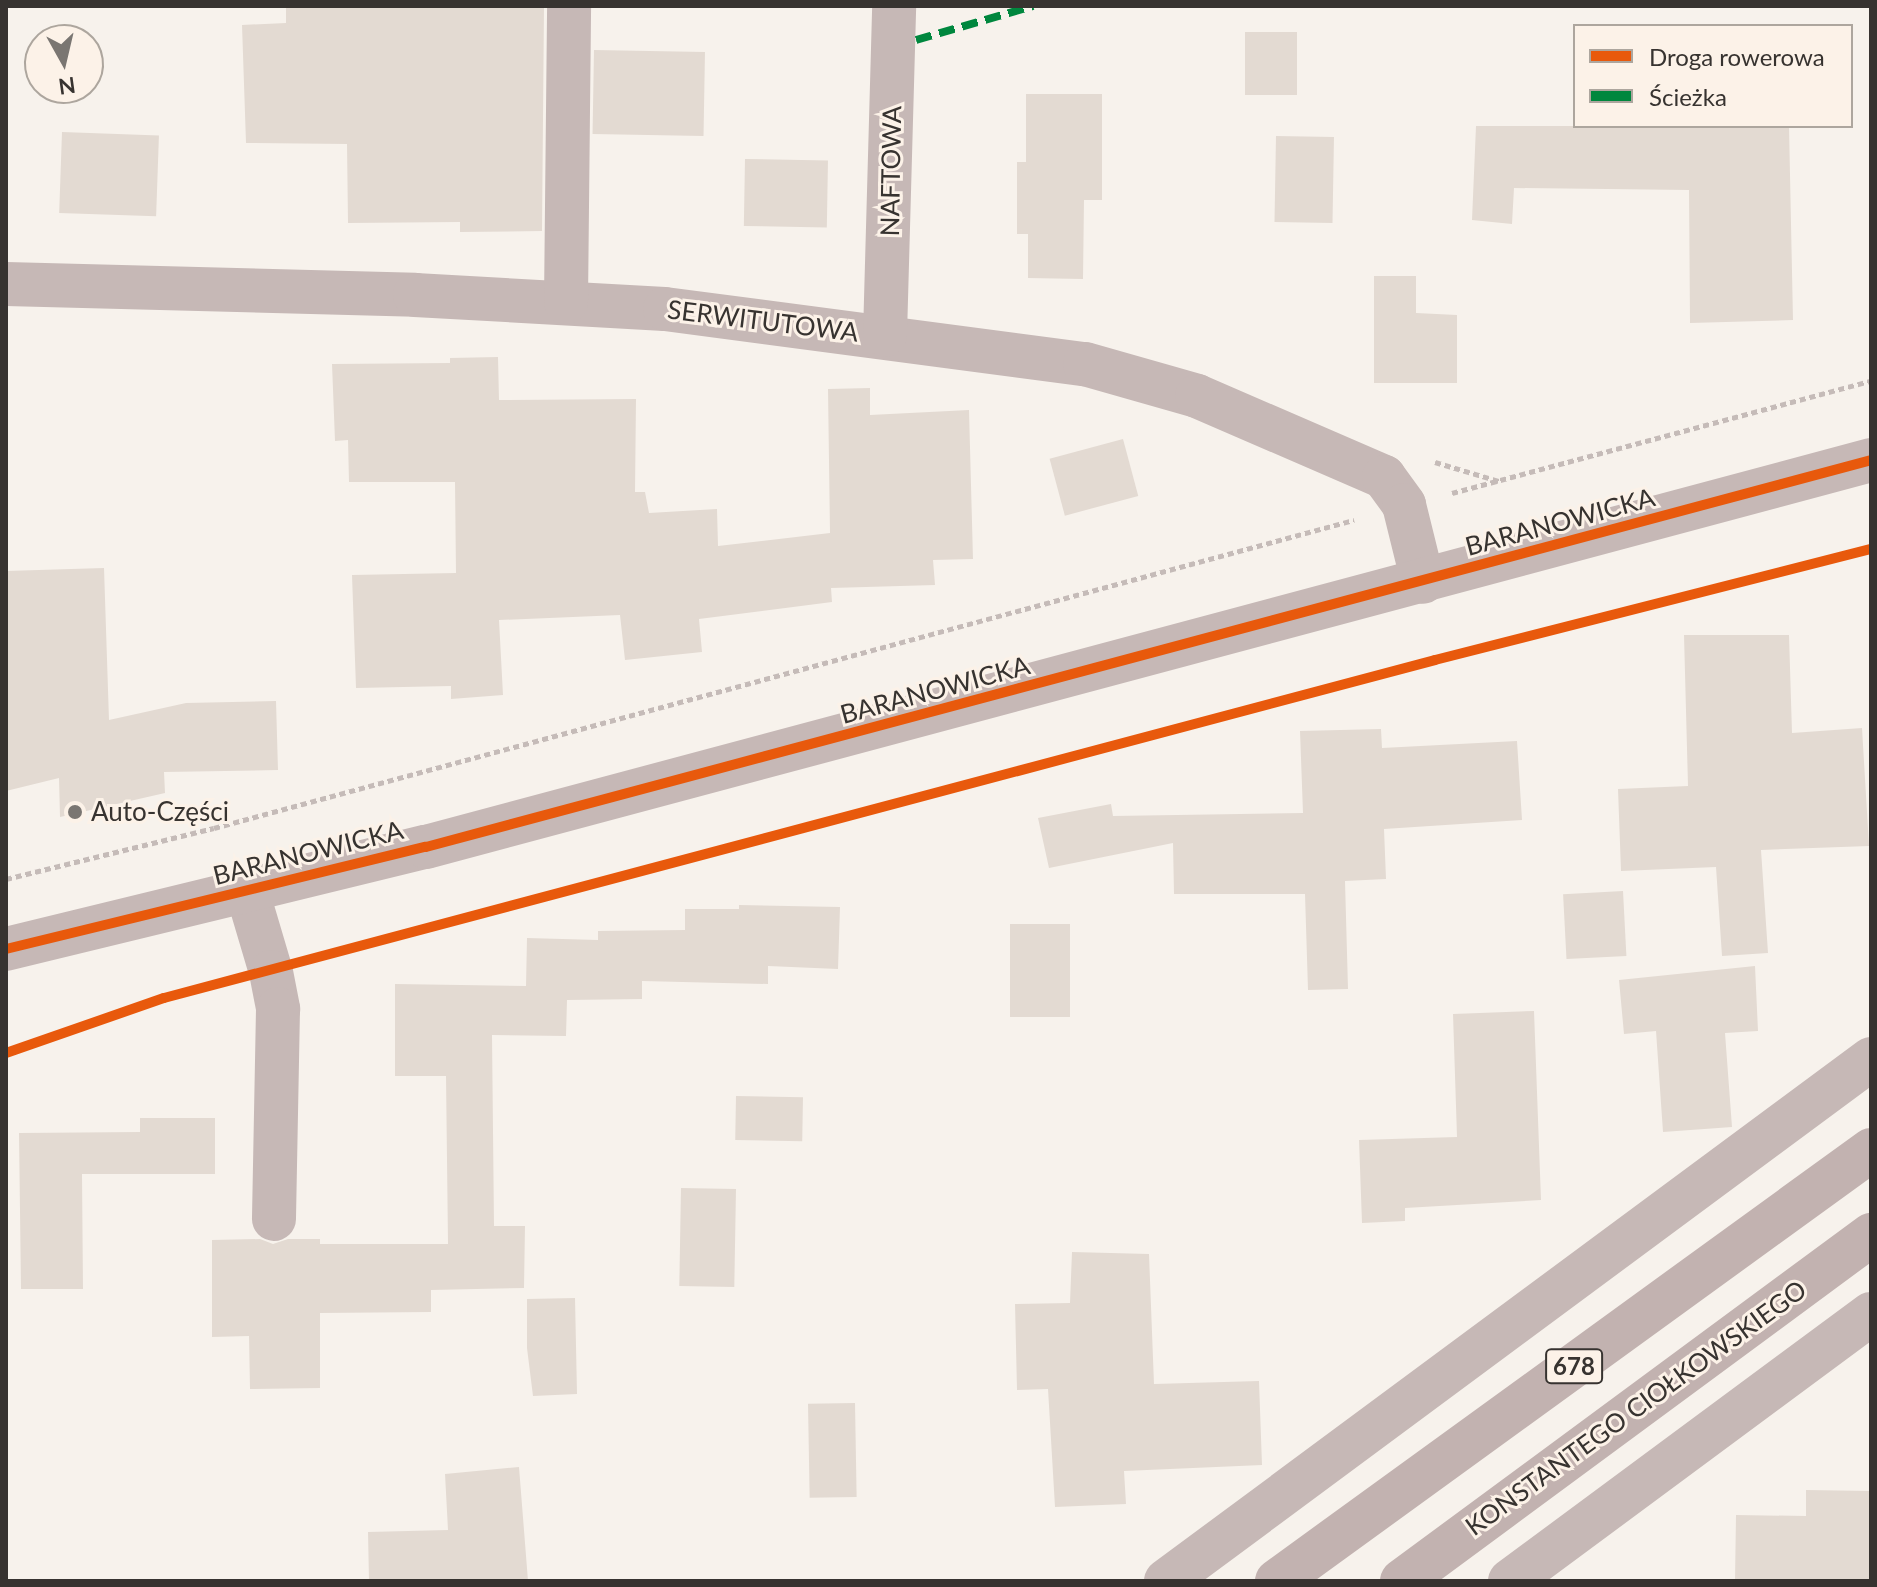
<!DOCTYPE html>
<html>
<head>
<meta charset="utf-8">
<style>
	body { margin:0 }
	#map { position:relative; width:1877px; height:1587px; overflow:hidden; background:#f7f2ec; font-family:Lato,sans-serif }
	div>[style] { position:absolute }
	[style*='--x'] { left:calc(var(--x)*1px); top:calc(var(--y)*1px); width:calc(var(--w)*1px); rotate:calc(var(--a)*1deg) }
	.building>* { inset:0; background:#e3dad2; transform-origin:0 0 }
	.path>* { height:5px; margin-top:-2.5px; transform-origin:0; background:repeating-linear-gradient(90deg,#c5bbb8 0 6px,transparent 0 10px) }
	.minor>* { height:44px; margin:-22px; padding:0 22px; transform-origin:22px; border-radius:22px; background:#c6b8b6 }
	.highway>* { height:44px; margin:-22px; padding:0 22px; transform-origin:22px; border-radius:22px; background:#c2b2b0 }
	.quiet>* { height:8px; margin-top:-4px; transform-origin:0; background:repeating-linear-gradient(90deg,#00873e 0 16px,transparent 0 24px) }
	.cycleway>* { height:10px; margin:-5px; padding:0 5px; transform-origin:5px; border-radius:5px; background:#e8590c }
	.dots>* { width:22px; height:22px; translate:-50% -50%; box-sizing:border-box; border:4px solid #fcf2e8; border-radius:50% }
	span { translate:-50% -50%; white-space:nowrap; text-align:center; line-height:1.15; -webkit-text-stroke:6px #fcf2e8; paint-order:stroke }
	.shield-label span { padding:2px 6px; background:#fcf2e8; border:2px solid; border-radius:6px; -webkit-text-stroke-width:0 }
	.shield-label { font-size:24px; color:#373330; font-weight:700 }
	.street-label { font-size:26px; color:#373330 }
	.poi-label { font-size:26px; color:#373330 }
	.left { translate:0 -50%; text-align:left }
	.frame { position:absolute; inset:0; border:8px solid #373330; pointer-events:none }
	.legend { position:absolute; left:1573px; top:24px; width:280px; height:104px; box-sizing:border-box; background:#fcf2e8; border:2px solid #ada69e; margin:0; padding:10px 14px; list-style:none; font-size:24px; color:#373330 }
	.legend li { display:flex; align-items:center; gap:16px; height:40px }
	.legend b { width:40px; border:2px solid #ada69e }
	.north { position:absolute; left:24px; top:24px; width:80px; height:80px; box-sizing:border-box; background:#fcf2e8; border:2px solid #ada69e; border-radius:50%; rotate:172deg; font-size:22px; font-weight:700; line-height:32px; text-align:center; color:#373330 }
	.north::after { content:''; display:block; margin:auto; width:28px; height:36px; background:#7a7672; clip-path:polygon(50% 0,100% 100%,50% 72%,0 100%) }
</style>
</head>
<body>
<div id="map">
	<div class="building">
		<div style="clip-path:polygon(286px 6px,544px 6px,542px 231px,460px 232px,460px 222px,348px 223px,347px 144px,246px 143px,242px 25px,286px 23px)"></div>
		<div style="left:1245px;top:32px;width:52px;height:63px"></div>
		<div style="left:594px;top:50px;width:111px;height:84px;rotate:1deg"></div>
		<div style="clip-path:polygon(1026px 94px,1102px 94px,1102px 200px,1084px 200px,1083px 279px,1028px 278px,1028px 234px,1017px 234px,1017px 162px,1026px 162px)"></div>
		<div style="clip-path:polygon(1476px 126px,1789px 126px,1793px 320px,1690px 323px,1689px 190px,1514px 188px,1512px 224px,1472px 220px)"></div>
		<div style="left:62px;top:132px;width:97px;height:81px;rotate:2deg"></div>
		<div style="left:1276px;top:136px;width:58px;height:86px;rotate:1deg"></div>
		<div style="left:745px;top:159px;width:83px;height:67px;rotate:1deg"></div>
		<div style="clip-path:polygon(1374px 276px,1416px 276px,1416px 313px,1457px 315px,1457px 383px,1374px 383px)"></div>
		<div style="clip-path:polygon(498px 357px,499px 400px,636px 399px,635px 492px,645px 492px,649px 513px,717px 509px,718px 546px,830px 533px,828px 389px,870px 388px,870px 415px,969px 410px,973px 559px,933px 560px,935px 585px,831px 588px,832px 602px,699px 619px,702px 652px,625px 660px,620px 615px,499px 620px,503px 695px,451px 699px,451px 686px,356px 688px,352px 575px,456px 573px,455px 482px,349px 482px,348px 440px,335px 441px,332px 364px,450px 363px,450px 358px)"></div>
		<div style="left:1123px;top:439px;width:59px;height:76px;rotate:75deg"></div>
		<div style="clip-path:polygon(104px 568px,109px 720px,186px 703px,276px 701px,278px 770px,164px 772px,165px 793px,60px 817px,59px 778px,6px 791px,6px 571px)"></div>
		<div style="clip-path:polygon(1684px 635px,1789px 635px,1792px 733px,1862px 728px,1869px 846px,1761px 850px,1768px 953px,1722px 956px,1716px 867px,1621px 871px,1618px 789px,1688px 786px)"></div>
		<div style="clip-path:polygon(1381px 729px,1382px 748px,1517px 741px,1522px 820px,1384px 829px,1386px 879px,1345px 881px,1348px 989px,1308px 990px,1305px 894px,1174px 894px,1173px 843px,1049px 868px,1038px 818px,1111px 804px,1113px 816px,1303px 813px,1300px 731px)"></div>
		<div style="left:1623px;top:891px;width:65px;height:60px;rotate:87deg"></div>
		<div style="clip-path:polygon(739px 905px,840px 907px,838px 969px,768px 966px,768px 984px,642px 981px,642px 999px,567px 1000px,566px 1036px,492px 1035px,494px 1226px,525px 1226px,524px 1288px,431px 1290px,431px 1312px,320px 1313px,320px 1388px,250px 1389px,249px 1336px,212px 1337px,212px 1240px,260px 1239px,273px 1244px,288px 1239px,320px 1239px,320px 1244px,448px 1244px,446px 1076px,395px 1076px,395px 984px,526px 986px,527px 938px,598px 940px,598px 931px,685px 930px,685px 909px,739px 909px)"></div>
		<div style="left:1010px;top:924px;width:60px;height:93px"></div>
		<div style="clip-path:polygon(1755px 966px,1758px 1031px,1725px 1033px,1732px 1127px,1663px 1132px,1656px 1031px,1624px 1034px,1619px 980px)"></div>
		<div style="clip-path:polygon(1534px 1011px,1541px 1200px,1405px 1208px,1405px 1221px,1362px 1223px,1359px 1140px,1457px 1137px,1453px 1014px)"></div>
		<div style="left:736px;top:1096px;width:67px;height:44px;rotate:1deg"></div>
		<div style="clip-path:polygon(140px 1118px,215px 1118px,215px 1174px,82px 1174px,83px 1289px,21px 1289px,19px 1133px,140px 1132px)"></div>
		<div style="left:681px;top:1188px;width:55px;height:98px;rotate:1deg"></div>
		<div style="clip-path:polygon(1072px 1252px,1149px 1254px,1154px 1384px,1259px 1381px,1262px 1465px,1124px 1471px,1126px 1504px,1055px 1507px,1048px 1389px,1017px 1390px,1015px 1304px,1070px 1303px)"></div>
		<div style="clip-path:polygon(575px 1298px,577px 1394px,533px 1396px,527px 1348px,527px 1299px)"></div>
		<div style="left:855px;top:1403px;width:94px;height:47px;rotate:89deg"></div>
		<div style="clip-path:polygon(519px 1467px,528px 1581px,369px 1581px,368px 1532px,448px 1530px,445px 1474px)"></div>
		<div style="clip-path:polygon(1806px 1490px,1871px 1491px,1871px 1581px,1735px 1581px,1736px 1515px,1806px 1516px)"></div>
	</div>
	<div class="path">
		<div style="--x:1435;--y:462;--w:67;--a:16.5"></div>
		<div style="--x:1452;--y:493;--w:434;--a:-15"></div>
		<div style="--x:6;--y:879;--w:214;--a:-13.8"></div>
		<div style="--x:214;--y:828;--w:1181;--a:-15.12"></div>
	</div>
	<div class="minor">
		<div style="--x:6;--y:284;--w:409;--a:1.5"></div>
		<div style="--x:415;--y:295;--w:250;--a:3.2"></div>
		<div style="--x:665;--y:309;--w:424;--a:7.5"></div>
		<div style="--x:1085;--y:364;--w:116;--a:15.9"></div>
		<div style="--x:1197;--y:396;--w:204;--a:23.4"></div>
		<div style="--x:1384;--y:477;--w:34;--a:54"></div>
		<div style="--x:1404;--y:505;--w:79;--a:76.1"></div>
		<div style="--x:566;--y:302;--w:296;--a:-89.4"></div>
		<div style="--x:885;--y:335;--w:329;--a:-88.4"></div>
		<div style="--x:247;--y:891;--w:84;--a:73.5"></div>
		<div style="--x:271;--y:972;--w:38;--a:79"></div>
		<div style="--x:278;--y:1009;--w:210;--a:91.1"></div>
		<div style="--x:6;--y:949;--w:432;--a:-13.7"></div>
		<div style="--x:426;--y:847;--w:1496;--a:-14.99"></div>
		<div style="--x:1166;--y:1581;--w:877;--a:-36.52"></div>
		<div style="--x:1510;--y:1581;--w:449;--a:-36.5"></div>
	</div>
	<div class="highway">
		<div style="--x:1277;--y:1581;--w:734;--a:-35.96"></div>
		<div style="--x:1402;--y:1581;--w:583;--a:-36.42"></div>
	</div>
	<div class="quiet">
		<div style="--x:916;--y:40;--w:122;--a:-16.2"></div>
	</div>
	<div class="cycleway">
		<div style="--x:6;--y:949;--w:432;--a:-13.7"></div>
		<div style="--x:426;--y:847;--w:1496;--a:-14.99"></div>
		<div style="--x:6;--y:1053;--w:167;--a:-19.2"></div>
		<div style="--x:164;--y:998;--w:1315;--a:-14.89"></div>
		<div style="--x:1435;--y:660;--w:450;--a:-14.3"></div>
	</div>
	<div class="dots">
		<div style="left:75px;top:812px;background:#7a7672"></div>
	</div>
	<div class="shield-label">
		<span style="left:1574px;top:1366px">678</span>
	</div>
	<div class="street-label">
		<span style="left:891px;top:171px;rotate:-89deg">NAFTOWA</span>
		<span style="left:763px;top:321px;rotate:7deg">SERWITUTOWA</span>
		<span style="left:1560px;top:522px;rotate:-15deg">BARANOWICKA</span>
		<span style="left:935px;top:690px;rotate:-15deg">BARANOWICKA</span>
		<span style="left:308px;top:853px;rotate:-14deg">BARANOWICKA</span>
		<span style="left:1636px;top:1408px;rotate:-36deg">KONSTANTEGO CIOŁKOWSKIEGO</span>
	</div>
	<div class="poi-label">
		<span class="left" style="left:91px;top:812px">Auto-Części</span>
	</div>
	<div class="frame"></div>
	<ul class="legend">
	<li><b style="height:10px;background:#e8590c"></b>Droga rowerowa</li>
	<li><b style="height:10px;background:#00873e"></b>Ścieżka</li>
	</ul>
	<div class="north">N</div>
</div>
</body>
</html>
